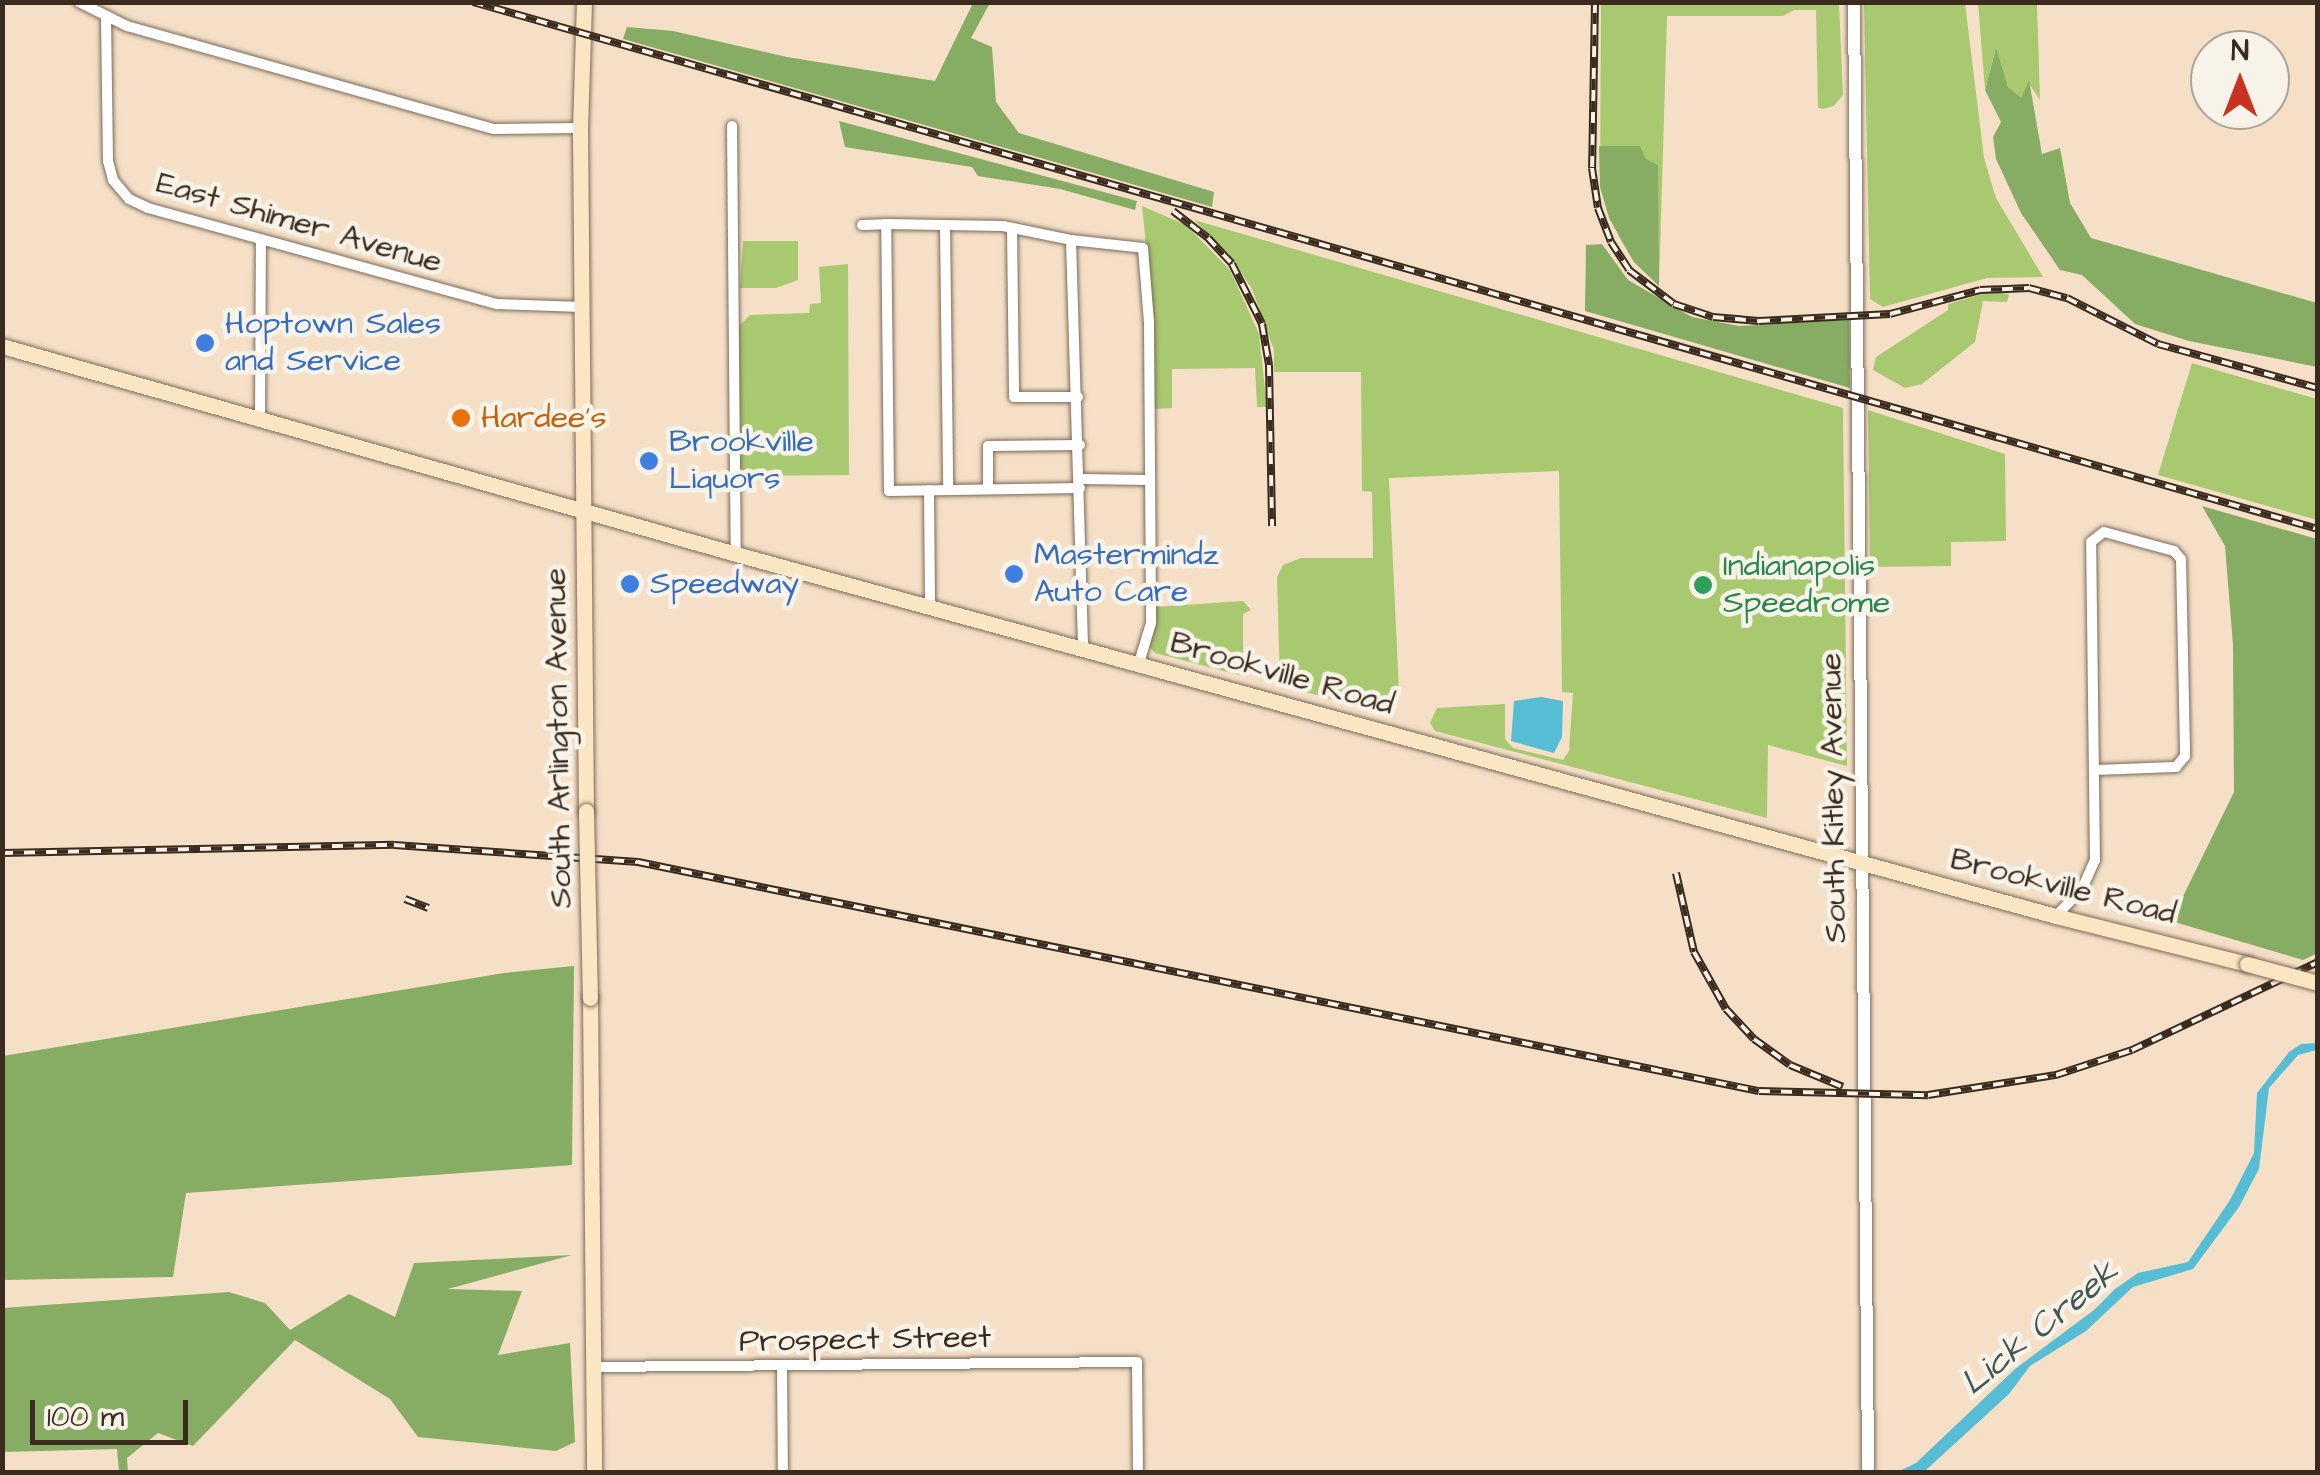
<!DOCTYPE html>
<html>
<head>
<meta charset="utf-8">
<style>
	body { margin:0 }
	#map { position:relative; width:2320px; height:1475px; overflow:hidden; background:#f5e0c7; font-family:"Architects Daughter",sans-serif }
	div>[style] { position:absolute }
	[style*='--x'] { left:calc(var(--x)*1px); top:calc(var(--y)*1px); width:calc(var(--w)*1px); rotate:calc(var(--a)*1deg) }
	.green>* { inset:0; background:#a9c971 }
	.forest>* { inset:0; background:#86ad63 }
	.water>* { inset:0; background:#57bdd5 }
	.roads { filter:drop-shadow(0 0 2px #7c6a59) drop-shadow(0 0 2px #7c6a59) }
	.minor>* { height:10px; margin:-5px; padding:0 5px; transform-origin:5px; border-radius:5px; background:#fff }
	.tertiary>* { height:12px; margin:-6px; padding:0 6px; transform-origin:6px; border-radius:6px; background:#fff }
	.secondary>* { height:15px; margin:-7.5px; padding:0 7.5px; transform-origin:7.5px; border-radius:7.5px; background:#fbe6c3 }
	.rail>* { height:8px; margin-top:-4px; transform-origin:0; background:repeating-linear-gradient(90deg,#f7f3e8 0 11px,#3b2a1e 0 22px); box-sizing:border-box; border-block:2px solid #3b2a1e }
	.bridges { filter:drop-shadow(0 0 2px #7c6a59) drop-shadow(0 0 2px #7c6a59) }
	.secondary-bridge>* { height:15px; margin:-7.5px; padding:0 7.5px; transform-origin:7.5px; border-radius:7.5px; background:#fbe6c3 }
	.dots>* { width:28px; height:28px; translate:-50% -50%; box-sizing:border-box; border:5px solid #f7f3e8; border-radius:50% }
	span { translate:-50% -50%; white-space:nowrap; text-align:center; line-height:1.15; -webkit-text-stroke:9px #f7f3e8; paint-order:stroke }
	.street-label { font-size:32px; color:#3b2a1e }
	.shop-label { font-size:32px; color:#366cbe }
	.left { translate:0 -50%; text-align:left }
	.food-label { font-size:32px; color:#c56008 }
	.leisure-label { font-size:32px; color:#27864d }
	.water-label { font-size:35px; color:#435655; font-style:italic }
	.frame { position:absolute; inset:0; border:5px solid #3b2a1e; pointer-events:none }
	.north { position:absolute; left:2190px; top:30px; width:100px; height:100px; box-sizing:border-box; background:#f7f3e8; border:2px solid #aca397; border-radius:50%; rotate:0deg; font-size:28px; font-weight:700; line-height:40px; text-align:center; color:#3b2a1e }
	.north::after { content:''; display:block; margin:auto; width:35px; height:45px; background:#c8321e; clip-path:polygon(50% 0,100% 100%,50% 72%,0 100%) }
	.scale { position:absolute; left:30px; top:1400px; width:158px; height:45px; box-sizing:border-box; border:5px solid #3b2a1e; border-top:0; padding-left:12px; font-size:30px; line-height:35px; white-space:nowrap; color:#3b2a1e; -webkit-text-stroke:8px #f7f3e8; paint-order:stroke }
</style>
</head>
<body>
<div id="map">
	<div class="green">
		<div style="clip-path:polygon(1601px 3px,1839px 3px,1843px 95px,1834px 106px,1823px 109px,1818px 108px,1816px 10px,1794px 10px,1783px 16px,1667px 16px,1659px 286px,1634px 262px,1619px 237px,1600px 187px)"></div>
		<div style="clip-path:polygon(1864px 3px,1965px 3px,1984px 158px,1996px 198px,2043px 277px,1987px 278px,1883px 307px,1870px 299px)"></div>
		<div style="clip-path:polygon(1978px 3px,2037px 3px,2040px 100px,2028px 82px,2021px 99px,2008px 87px,1995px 51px,1985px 90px)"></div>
		<div style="clip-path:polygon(1142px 206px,1186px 225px,1230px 270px,1259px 334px,1267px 407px,1257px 407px,1255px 368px,1172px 369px,1172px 408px,1153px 409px,1153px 314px)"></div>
		<div style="clip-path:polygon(1194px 220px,1843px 408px,1847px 766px,1768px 745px,1767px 818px,1435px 731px,1430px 723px,1437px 708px,1505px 704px,1505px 739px,1513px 748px,1563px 760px,1569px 751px,1573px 693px,1562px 692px,1559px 471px,1389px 478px,1399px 690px,1390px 715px,1280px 685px,1277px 577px,1283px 565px,1301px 558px,1373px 558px,1372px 492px,1362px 491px,1361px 372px,1274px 372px,1274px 350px,1252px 289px,1228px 253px)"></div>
		<div style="clip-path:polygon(743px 241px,798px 241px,798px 280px,776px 288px,740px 288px)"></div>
		<div style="clip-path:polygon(848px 264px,849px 475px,740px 476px,739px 326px,750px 315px,809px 313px,810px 304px,821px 303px,819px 267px)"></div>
		<div style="clip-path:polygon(1989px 292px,2009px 294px,2007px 302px,1983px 301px,1975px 342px,1922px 384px,1905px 388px,1873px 370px,1876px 357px,1948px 310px,1948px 304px)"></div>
		<div style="clip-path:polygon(2192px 363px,2317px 399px,2317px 520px,2158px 475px)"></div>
		<div style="clip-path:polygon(1868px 410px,2005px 454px,2006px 541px,1951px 542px,1951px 566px,1870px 567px)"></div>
		<div style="clip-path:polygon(1243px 601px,1251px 610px,1243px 614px,1243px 659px,1251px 661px,1253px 666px,1247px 677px,1155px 653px,1149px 646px,1155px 607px)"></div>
	</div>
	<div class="forest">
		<div style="clip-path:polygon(973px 3px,990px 3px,971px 38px,992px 47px,996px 102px,1019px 133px,1214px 192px,1212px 207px,623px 39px,627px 27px,673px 31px,787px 57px,935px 81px)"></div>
		<div style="clip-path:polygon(1996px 48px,2008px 87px,2021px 98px,2029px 80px,2042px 154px,2060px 148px,2070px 203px,2091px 238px,2317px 303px,2317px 367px,2189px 341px,2135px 324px,2082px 275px,2060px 270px,2021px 213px,1996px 159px,1993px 137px,2001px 122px,1985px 90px)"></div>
		<div style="clip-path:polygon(839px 121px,1137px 201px,1135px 210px,1060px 189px,978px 176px,972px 167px,845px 147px)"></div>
		<div style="clip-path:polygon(1599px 146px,1640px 146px,1646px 159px,1658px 165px,1659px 286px,1634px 262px,1609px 218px,1600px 187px)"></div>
		<div style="clip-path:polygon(1602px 244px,1628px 280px,1692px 317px,1739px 326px,1849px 320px,1850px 388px,1585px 311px,1586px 245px)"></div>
		<div style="clip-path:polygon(2202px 506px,2317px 539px,2318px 953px,2303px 960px,2171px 921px,2234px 792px,2233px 645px,2225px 546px)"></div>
		<div style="clip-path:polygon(574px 966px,572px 1165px,186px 1193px,173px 1277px,3px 1280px,3px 1056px,504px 973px)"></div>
		<div style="clip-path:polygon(572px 1255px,448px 1289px,522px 1291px,498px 1355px,570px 1343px,575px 1442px,556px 1451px,418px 1437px,390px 1399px,295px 1340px,193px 1446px,158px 1433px,127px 1458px,128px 1472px,119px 1472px,117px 1449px,3px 1452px,3px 1308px,229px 1292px,265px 1303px,290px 1330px,349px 1294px,395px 1317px,414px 1263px)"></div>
	</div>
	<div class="water">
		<div style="clip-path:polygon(1541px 697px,1563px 701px,1562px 737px,1554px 753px,1511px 741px,1514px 701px)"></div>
		<div style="clip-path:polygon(2317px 1043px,2317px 1050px,2298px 1055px,2269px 1088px,2259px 1169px,2239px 1207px,2193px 1269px,2133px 1287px,2086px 1331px,2030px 1366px,2009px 1394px,1926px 1470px,1897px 1472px,1916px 1463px,2015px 1369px,2094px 1310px,2115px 1289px,2138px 1273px,2188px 1262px,2230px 1200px,2254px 1153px,2257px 1093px,2289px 1052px,2301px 1044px)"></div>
	</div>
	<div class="roads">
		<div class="minor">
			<div style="--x:79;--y:2;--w:54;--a:26.6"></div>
			<div style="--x:127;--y:26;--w:381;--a:15.7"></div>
			<div style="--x:494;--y:129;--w:86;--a:-0.7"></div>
			<div style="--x:106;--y:18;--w:143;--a:89.2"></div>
			<div style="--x:108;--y:161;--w:20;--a:75"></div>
			<div style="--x:113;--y:180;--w:25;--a:50"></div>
			<div style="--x:129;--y:199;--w:21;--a:25"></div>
			<div style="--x:148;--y:208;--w:362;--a:15.4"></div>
			<div style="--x:497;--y:304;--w:85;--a:2"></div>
			<div style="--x:732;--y:126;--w:428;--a:89.5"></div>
			<div style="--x:862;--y:225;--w:24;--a:-2"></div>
			<div style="--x:945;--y:226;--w:264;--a:89.3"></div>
			<div style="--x:1012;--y:228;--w:169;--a:89.3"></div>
			<div style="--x:1014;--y:397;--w:64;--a:0"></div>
			<div style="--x:1071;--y:240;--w:407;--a:88.3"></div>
			<div style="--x:260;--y:419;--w:180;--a:-89.7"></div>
			<div style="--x:1080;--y:479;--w:70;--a:0.8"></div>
			<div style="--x:1080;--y:488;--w:191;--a:179.1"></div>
			<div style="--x:889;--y:491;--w:267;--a:-90.6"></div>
			<div style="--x:886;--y:224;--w:117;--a:1"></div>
			<div style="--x:1003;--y:226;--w:69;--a:11.6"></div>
			<div style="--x:1071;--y:240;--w:72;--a:6.3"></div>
			<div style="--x:1143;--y:248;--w:75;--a:85.4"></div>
			<div style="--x:1149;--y:323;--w:300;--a:89.6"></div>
			<div style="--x:1151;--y:623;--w:42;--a:106.7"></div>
			<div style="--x:988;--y:489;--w:43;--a:-90"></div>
			<div style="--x:988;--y:446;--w:92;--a:-0.6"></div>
			<div style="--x:929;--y:490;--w:115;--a:89.5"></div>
			<div style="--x:2056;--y:916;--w:37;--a:-46"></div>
			<div style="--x:2082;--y:889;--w:32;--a:-66"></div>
			<div style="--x:2095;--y:860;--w:318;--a:-90.7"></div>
			<div style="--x:2091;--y:542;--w:16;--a:-38"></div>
			<div style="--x:2104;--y:532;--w:73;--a:15.2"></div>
			<div style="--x:2174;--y:551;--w:11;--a:49"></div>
			<div style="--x:2181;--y:559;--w:197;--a:88.8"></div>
			<div style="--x:2185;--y:756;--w:14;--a:129"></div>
			<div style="--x:2176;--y:767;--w:82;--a:177.9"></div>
			<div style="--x:782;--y:1365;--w:107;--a:89.5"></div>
			<div style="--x:593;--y:1367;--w:544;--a:-0.53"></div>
			<div style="--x:1137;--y:1362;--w:110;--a:89.5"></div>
		</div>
		<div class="tertiary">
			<div style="--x:1854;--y:2;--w:1470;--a:89.45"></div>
		</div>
		<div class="secondary">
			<div style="--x:584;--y:2;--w:126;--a:91.8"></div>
			<div style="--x:580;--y:128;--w:683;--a:89.5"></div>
			<div style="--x:2;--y:346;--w:763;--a:15.82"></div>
			<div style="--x:736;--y:554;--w:1369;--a:15.34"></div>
			<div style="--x:2056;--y:916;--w:197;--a:14.1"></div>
			<div style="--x:590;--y:998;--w:474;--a:89.5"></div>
		</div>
	</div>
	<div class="rail">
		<div style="--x:473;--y:2;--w:1919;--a:15.94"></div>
		<div style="--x:1595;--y:2;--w:166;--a:91"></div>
		<div style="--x:1592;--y:168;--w:40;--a:81.5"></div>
		<div style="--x:1598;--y:208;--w:36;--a:69"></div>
		<div style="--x:1611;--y:242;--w:33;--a:57"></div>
		<div style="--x:1629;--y:270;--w:56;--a:37.1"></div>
		<div style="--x:1674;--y:304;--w:41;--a:18.4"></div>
		<div style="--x:1713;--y:317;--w:46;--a:5"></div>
		<div style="--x:1759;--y:321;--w:131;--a:-3.1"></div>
		<div style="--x:1890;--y:314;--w:93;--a:-14.9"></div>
		<div style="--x:1980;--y:290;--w:49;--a:-2.3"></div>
		<div style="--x:2029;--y:288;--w:39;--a:15"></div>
		<div style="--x:2067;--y:298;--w:102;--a:26.8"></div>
		<div style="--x:2158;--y:344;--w:166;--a:15.4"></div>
		<div style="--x:1173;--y:211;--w:44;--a:37.6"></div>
		<div style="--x:1208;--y:238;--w:35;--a:47"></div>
		<div style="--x:1232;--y:264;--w:67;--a:63.4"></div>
		<div style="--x:1262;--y:324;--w:42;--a:80.3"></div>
		<div style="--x:1269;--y:365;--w:161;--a:88.9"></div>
		<div style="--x:2;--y:853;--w:392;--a:-1.2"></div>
		<div style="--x:394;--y:845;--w:245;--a:4"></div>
		<div style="--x:638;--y:862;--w:1144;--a:11.55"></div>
		<div style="--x:1759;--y:1091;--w:169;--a:1.4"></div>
		<div style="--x:1928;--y:1095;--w:130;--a:-8.9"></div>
		<div style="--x:2056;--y:1075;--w:80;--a:-18.2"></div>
		<div style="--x:2132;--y:1050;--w:206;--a:-25.3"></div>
		<div style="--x:1676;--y:873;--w:81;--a:77.2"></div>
		<div style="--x:1694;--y:952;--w:65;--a:60.7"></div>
		<div style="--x:1726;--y:1009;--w:41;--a:47"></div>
		<div style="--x:1754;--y:1039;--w:44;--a:35.8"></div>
		<div style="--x:1790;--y:1065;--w:57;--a:22.5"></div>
		<div style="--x:405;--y:899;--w:25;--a:21"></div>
	</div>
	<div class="bridges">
		<div class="secondary-bridge">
			<div style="--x:586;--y:811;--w:187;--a:88.8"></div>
			<div style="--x:2247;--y:964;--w:73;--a:15"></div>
		</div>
	</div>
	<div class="dots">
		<div style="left:205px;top:343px;background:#3f7fe0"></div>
		<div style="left:461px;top:418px;background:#e8710a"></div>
		<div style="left:649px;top:461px;background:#3f7fe0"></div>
		<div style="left:1014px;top:574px;background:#3f7fe0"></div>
		<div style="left:630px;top:584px;background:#3f7fe0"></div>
		<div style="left:1703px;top:585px;background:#2e9e5b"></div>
	</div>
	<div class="street-label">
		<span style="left:299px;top:223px;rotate:16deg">East Shimer Avenue</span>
		<span style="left:1282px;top:674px;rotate:16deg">Brookville Road</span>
		<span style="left:559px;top:738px;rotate:-91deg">South Arlington Avenue</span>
		<span style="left:1834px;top:798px;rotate:-91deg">South Kitley Avenue</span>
		<span style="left:2063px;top:887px;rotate:14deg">Brookville Road</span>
		<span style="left:865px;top:1340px;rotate:-1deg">Prospect Street</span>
	</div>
	<div class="shop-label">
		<span class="left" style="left:225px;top:343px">Hoptown Sales<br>and Service</span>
		<span class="left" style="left:669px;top:461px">Brookville<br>Liquors</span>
		<span class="left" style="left:1034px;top:574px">Mastermindz<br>Auto Care</span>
		<span class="left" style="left:650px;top:584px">Speedway</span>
	</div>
	<div class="food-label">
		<span class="left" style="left:481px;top:418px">Hardee's</span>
	</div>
	<div class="leisure-label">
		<span class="left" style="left:1723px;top:585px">Indianapolis<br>Speedrome</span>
	</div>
	<div class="water-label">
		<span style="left:2040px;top:1328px;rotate:-39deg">Lick Creek</span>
	</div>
	<div class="frame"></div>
	<div class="north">N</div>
	<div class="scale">100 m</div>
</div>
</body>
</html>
